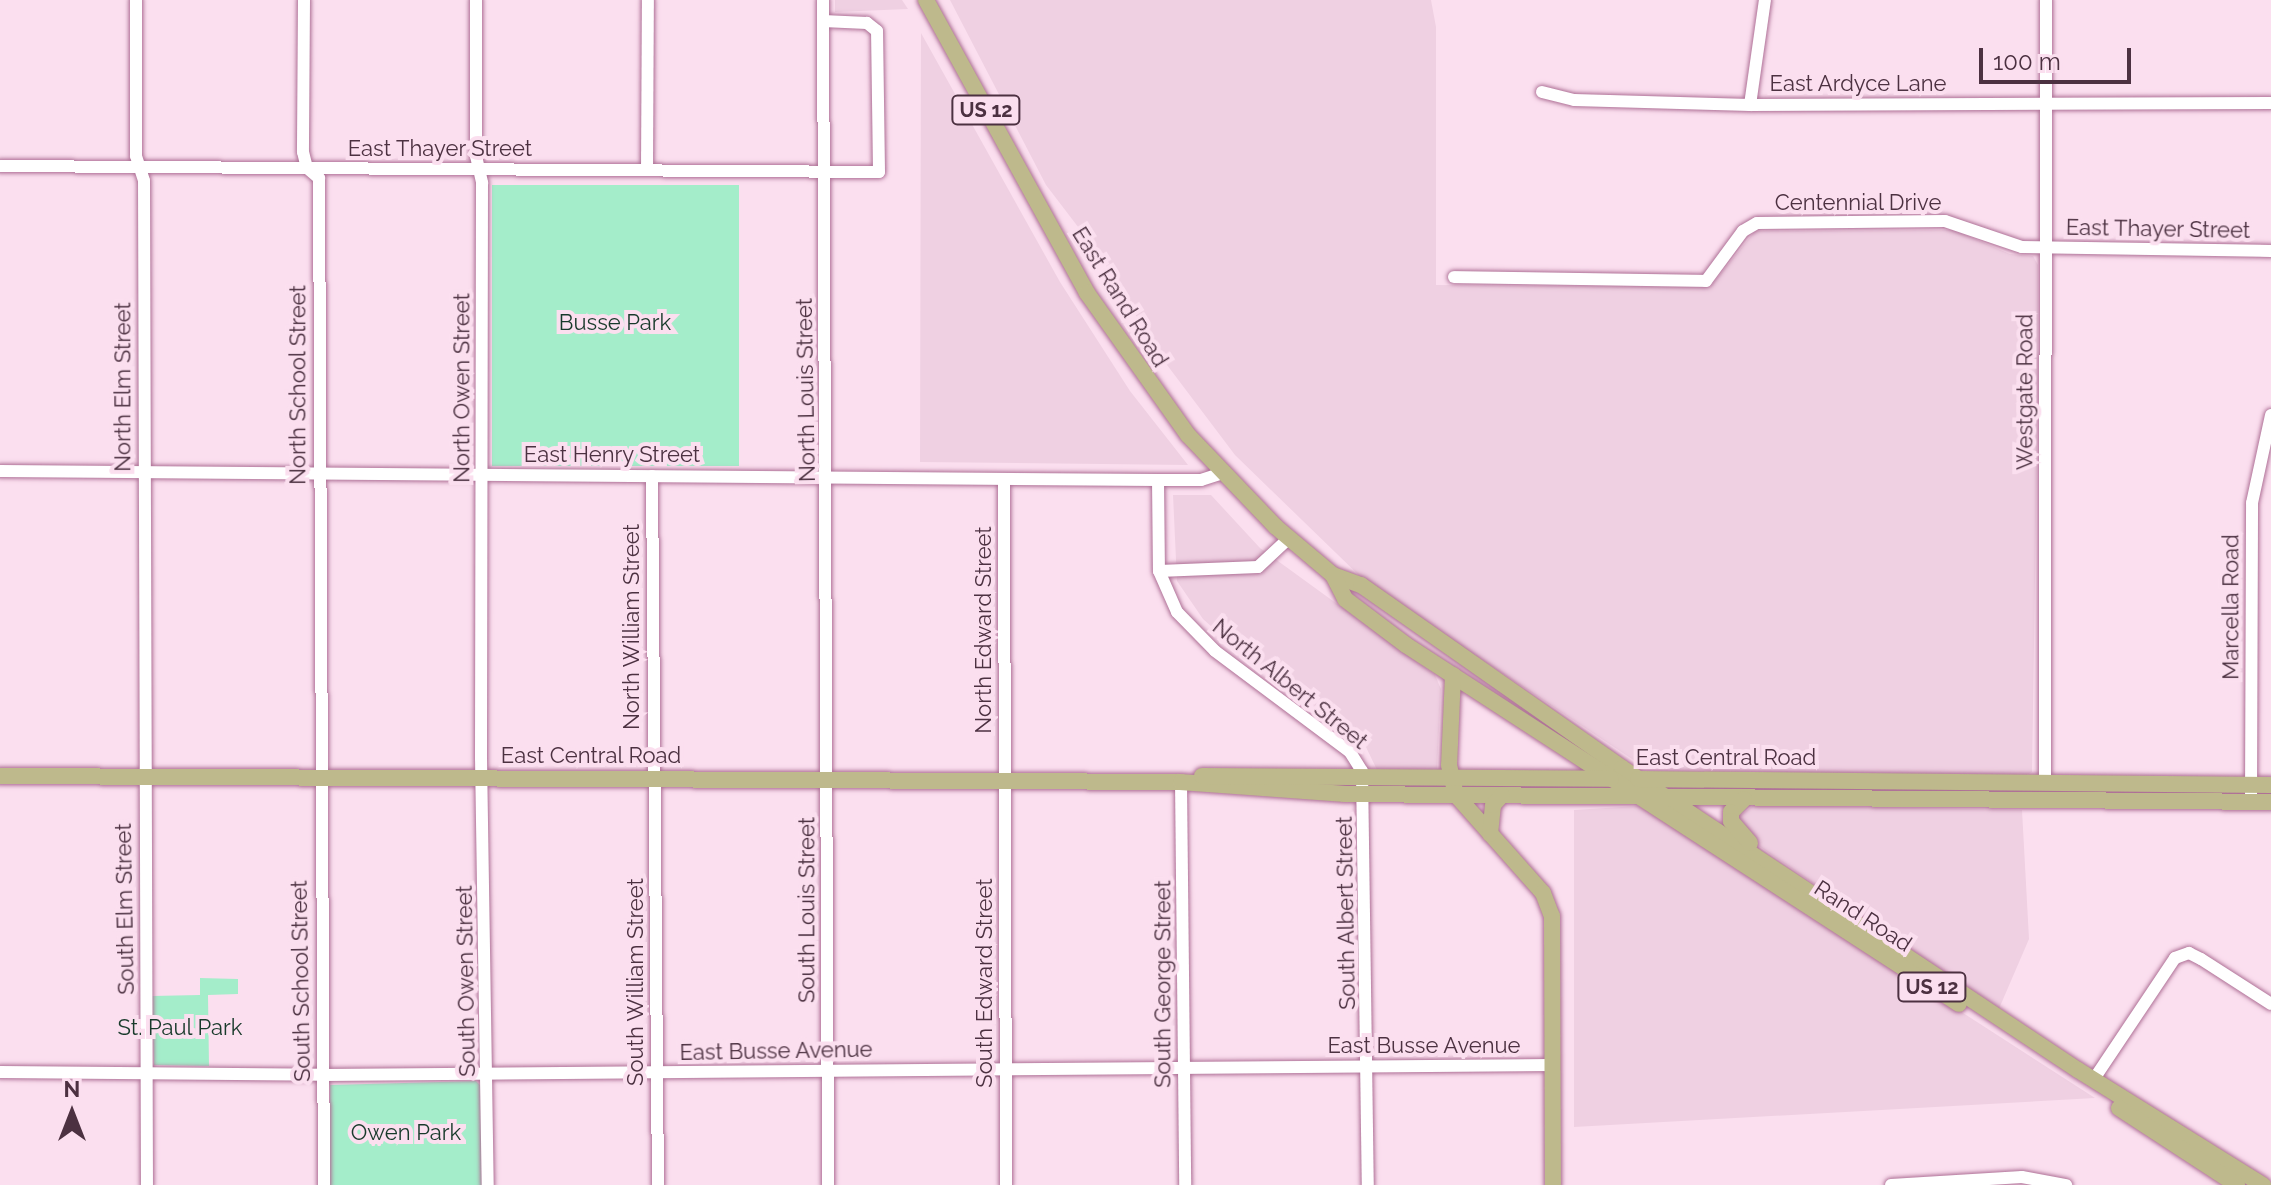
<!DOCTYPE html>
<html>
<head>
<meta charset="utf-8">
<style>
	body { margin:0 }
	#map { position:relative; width:2271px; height:1185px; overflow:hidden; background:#fbdfef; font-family:Raleway,sans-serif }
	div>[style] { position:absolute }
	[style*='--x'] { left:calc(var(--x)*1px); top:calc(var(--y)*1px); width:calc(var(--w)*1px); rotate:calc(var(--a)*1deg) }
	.built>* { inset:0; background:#efd0e2 }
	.green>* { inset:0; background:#a4edca; transform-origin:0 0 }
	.roads { filter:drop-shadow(0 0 2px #ae7096) drop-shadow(0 0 2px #ae7096) }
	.minor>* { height:12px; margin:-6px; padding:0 6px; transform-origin:6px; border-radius:6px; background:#fff }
	.major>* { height:16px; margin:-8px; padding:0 8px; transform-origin:8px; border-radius:8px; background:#beb98c }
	span { translate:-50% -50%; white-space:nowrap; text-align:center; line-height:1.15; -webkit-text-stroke:8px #fbdfef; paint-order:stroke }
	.shield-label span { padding:2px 6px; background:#fbdfef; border:2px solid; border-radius:6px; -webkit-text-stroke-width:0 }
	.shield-label { font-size:20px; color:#4c3141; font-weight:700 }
	.street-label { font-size:22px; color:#4c3141 }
	.park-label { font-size:22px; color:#183a2b }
	.north { position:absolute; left:32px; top:1073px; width:80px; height:80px; -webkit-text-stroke:6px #fbdfef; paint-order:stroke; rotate:0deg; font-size:22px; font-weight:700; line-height:32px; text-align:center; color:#4c3141 }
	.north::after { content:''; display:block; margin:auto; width:28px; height:36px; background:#4c3141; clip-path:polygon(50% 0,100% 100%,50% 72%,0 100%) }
	.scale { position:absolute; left:1979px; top:48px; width:152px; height:36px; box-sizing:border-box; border:4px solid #4c3141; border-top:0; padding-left:10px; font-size:24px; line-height:28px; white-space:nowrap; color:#4c3141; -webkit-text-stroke:6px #fbdfef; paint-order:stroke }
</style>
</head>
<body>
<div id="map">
	<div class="built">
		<div style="clip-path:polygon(835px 0,902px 0,908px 9px,835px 12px)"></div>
		<div style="clip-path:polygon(950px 0,1431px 0,1436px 27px,1436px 285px,1710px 287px,1755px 231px,1954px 230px,2010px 254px,2033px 256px,2038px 265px,2038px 389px,2032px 772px,2023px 777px,1657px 769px,1635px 761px,1369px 585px,1235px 455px,1161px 357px,1098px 253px,1046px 185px)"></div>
		<div style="clip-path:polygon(921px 33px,1060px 282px,1130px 391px,1188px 465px,920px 462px)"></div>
		<div style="clip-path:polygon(1173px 495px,1211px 495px,1260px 548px,1435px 675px,1441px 689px,1437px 769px,1378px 772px,1365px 745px,1249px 660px,1203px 619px,1177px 581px)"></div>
		<div style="clip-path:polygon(1754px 805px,2022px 810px,2029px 939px,1998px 1011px,1749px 839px,1737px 818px)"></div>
		<div style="clip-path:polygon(1638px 806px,1659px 817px,2095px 1098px,1574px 1127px,1574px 810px)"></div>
	</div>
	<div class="green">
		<div style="left:492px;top:185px;width:247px;height:281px"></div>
		<div style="clip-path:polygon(200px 978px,238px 979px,238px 994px,208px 995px,209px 1066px,154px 1065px,152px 996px,200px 995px)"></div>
		<div style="clip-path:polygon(476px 1081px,481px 1086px,482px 1185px,330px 1185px,330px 1085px)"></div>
	</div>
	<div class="roads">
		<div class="minor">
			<div style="--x:136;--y:0;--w:156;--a:90"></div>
			<div style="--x:136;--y:156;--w:26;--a:72"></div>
			<div style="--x:144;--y:181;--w:1004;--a:89.83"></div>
			<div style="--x:304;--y:0;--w:152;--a:90.4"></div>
			<div style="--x:303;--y:152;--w:16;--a:76"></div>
			<div style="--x:307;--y:168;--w:16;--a:40"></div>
			<div style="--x:319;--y:178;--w:1007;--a:89.72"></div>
			<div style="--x:476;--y:0;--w:156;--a:90"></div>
			<div style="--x:476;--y:156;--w:28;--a:77"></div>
			<div style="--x:482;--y:183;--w:575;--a:90.1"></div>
			<div style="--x:481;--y:758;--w:427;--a:89.1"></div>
			<div style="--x:823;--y:0;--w:1185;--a:89.76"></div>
			<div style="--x:1542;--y:92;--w:33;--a:14"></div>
			<div style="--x:1574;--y:100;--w:176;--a:1.6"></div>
			<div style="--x:1750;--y:105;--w:521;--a:-0.22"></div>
			<div style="--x:1750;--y:105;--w:106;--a:-81.9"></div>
			<div style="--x:0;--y:166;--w:879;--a:0.39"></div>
			<div style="--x:879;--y:172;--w:141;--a:-90.8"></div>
			<div style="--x:877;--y:31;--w:13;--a:-141"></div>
			<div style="--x:867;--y:23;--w:44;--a:-177.4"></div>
			<div style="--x:647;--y:170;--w:170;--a:-89.7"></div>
			<div style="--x:1454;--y:277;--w:252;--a:0.9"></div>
			<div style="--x:1706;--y:281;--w:62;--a:-53.5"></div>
			<div style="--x:1743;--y:231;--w:16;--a:-30"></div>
			<div style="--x:1757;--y:223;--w:188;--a:-0.6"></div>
			<div style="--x:1945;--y:221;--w:81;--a:18.7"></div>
			<div style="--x:2022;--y:247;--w:249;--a:0.9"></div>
			<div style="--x:0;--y:471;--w:1158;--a:0.45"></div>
			<div style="--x:1158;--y:480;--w:43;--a:0"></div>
			<div style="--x:1201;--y:480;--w:22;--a:-18"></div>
			<div style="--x:652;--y:476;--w:709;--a:89.52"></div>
			<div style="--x:1004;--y:479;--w:706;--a:89.84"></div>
			<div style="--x:1158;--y:480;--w:91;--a:89.4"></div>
			<div style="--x:1159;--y:571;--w:45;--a:66.3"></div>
			<div style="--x:1177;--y:612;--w:54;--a:45.7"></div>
			<div style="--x:1215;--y:651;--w:169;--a:36.8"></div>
			<div style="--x:1350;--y:752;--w:22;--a:58"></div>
			<div style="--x:1362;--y:771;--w:414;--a:89.2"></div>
			<div style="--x:1159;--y:571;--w:99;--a:-2.3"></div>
			<div style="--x:1258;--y:567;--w:42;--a:-43.1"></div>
			<div style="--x:1181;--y:782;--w:403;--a:89.4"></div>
			<div style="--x:2045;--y:783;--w:783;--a:-89.93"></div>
			<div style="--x:2251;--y:802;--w:299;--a:-89.8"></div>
			<div style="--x:2252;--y:503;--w:90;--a:-77.8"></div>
			<div style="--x:0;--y:1072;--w:323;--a:0.5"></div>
			<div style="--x:323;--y:1075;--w:1230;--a:-0.47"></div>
			<div style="--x:2096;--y:1076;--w:142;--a:-56.2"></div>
			<div style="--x:2175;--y:958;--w:15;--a:-20"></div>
			<div style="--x:2189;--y:953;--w:13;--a:27"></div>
			<div style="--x:2201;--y:959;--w:83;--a:32.7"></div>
			<div style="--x:1891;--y:1185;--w:131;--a:-3.5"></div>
			<div style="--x:2022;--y:1177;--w:45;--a:10.3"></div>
		</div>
		<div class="major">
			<div style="--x:926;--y:0;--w:334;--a:61.2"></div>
			<div style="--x:1087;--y:293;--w:174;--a:54.6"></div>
			<div style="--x:1188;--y:435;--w:127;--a:46.3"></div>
			<div style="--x:1276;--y:527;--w:75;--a:40.1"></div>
			<div style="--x:1333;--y:575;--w:30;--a:20"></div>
			<div style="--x:1361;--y:585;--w:319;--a:35"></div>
			<div style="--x:1622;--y:768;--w:547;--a:33.52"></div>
			<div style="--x:2078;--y:1070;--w:218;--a:31.9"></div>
			<div style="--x:1333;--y:575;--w:27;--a:63"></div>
			<div style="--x:1345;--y:599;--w:76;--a:37"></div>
			<div style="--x:1406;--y:645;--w:659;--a:32.99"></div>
			<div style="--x:1453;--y:675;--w:90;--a:92.5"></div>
			<div style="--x:1449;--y:765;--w:31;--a:77"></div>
			<div style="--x:1456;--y:795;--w:131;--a:48.4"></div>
			<div style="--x:1543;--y:893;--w:25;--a:69"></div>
			<div style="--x:1552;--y:916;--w:269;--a:89.8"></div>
			<div style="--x:0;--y:776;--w:1181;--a:0.29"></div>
			<div style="--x:1181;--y:782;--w:164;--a:4.2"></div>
			<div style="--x:1345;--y:794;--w:926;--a:0.49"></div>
			<div style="--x:1202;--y:776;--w:409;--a:0.4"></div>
			<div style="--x:1638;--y:779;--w:633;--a:0.54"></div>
			<div style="--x:1744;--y:799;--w:18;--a:135"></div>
			<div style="--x:1731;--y:812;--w:9;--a:90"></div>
			<div style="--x:1731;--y:821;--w:29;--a:49"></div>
			<div style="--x:1490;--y:834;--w:29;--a:-84"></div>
			<div style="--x:1493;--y:805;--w:13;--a:-48"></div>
			<div style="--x:2119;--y:1108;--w:141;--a:33.1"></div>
		</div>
	</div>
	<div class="shield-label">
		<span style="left:986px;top:110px">US 12</span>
		<span style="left:1932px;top:987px">US 12</span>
	</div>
	<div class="street-label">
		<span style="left:1858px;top:84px">East Ardyce Lane</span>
		<span style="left:440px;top:149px">East Thayer Street</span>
		<span style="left:1858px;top:203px">Centennial Drive</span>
		<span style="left:2158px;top:229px;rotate:1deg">East Thayer Street</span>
		<span style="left:1120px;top:297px;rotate:58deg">East Rand Road</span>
		<span style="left:298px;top:385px;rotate:-90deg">North School Street</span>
		<span style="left:123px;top:387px;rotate:-90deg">North Elm Street</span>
		<span style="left:462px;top:388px;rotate:-90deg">North Owen Street</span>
		<span style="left:806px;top:390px;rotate:-91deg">North Louis Street</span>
		<span style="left:2025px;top:392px;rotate:-90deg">Westgate Road</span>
		<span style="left:612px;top:455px">East Henry Street</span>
		<span style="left:2231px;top:607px;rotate:-90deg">Marcella Road</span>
		<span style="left:632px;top:627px;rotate:-90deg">North William Street</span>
		<span style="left:984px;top:630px;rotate:-90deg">North Edward Street</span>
		<span style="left:1290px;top:684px;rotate:39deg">North Albert Street</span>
		<span style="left:591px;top:756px">East Central Road</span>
		<span style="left:1726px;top:758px">East Central Road</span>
		<span style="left:125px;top:909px;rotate:-91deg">South Elm Street</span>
		<span style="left:807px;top:910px;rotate:-90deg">South Louis Street</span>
		<span style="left:1346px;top:913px;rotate:-91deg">South Albert Street</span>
		<span style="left:1863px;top:916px;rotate:33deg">Rand Road</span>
		<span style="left:301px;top:981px;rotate:-91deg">South School Street</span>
		<span style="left:466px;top:981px;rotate:-91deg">South Owen Street</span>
		<span style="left:636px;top:982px;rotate:-90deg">South William Street</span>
		<span style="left:985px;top:983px;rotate:-90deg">South Edward Street</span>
		<span style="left:1163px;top:984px;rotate:-90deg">South George Street</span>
		<span style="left:1424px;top:1046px">East Busse Avenue</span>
		<span style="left:776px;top:1051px;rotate:-1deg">East Busse Avenue</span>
	</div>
	<div class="park-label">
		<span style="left:615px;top:323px">Busse Park</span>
		<span style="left:180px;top:1028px">St. Paul Park</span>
		<span style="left:406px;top:1133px">Owen Park</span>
	</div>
	<div class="north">N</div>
	<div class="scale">100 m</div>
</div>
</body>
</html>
